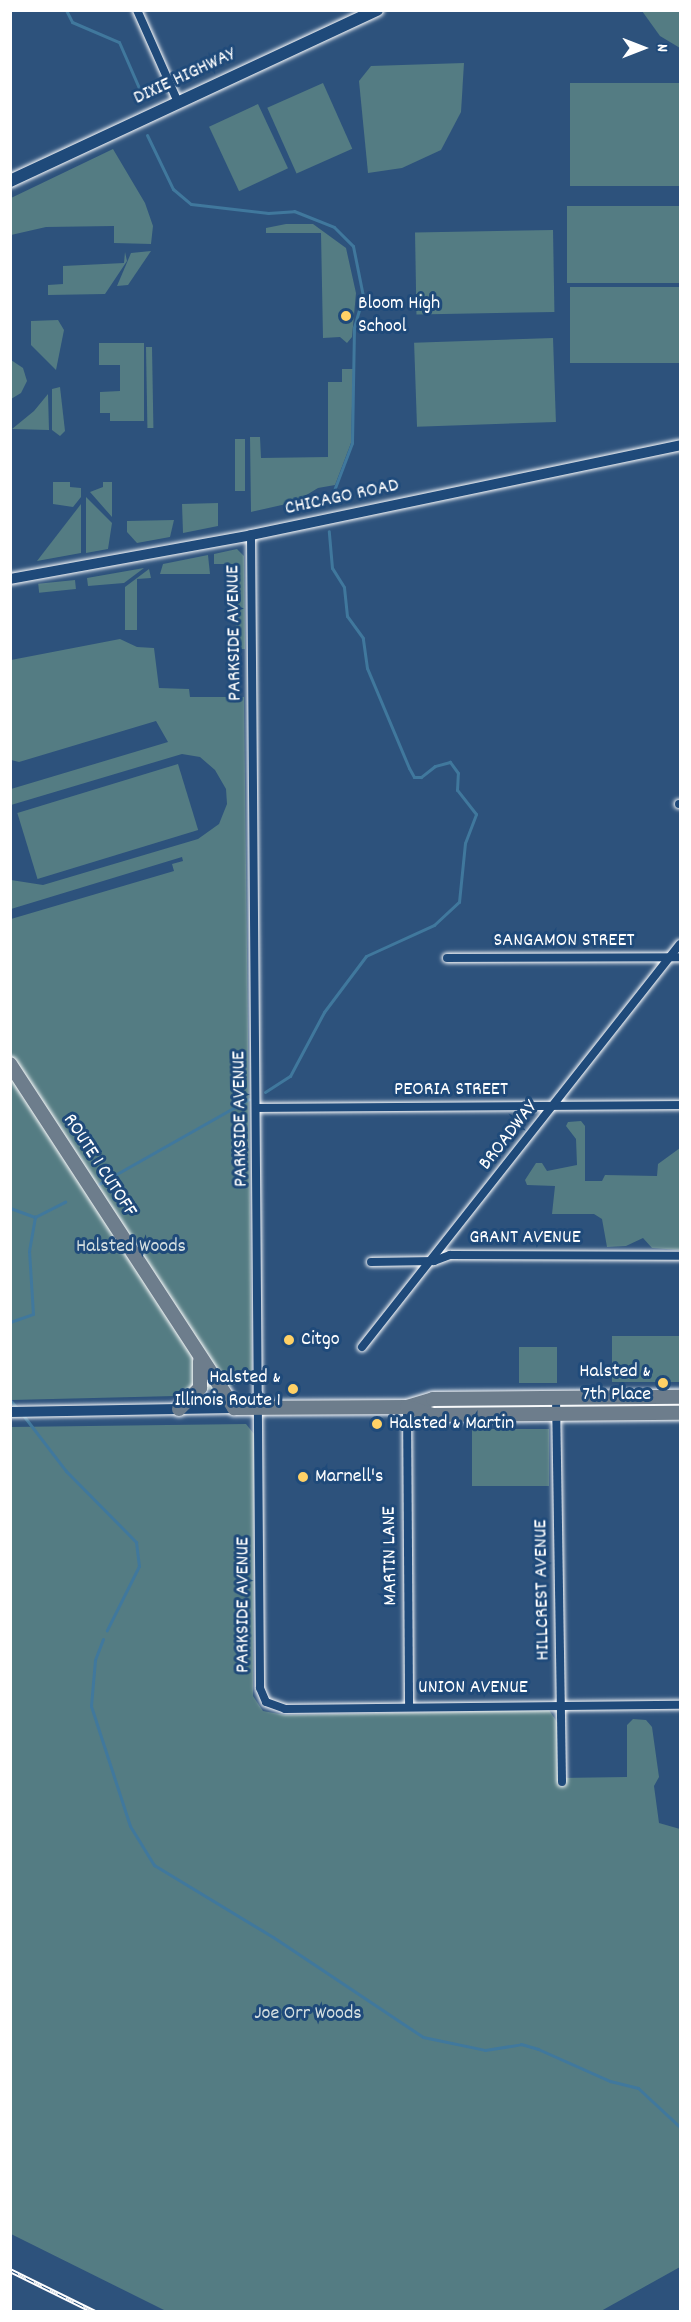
<!DOCTYPE html>
<html>
<head>
<meta charset="utf-8">
<style>
	body { margin:0 }
	#map { position:relative; width:691px; height:2322px; overflow:hidden; background:#2d527c; font-family:Dekko,sans-serif }
	div>[style] { position:absolute }
	[style*='--x'] { left:calc(var(--x)*1px); top:calc(var(--y)*1px); width:calc(var(--w)*1px); rotate:calc(var(--a)*1deg) }
	.green>* { inset:0; background:#547c83; transform-origin:0 0 }
	.stream>* { height:3px; margin:-1.5px; padding:0 1.5px; transform-origin:1.5px; border-radius:1.5px; background:#40789d }
	.roads { filter:drop-shadow(0 0 2px #fff) drop-shadow(0 0 2px #fff) }
	.minor>* { height:8px; margin:-4px; padding:0 4px; transform-origin:4px; border-radius:4px; background:#1f4a7a }
	.tertiary>* { height:10px; margin:-5px; padding:0 5px; transform-origin:5px; border-radius:5px; background:#1f4a7a }
	.secondary>* { height:12px; margin:-6px; padding:0 6px; transform-origin:6px; border-radius:6px; background:#1f4a7a }
	.primary>* { height:14px; margin:-7px; padding:0 7px; transform-origin:7px; border-radius:7px; background:#6d7d8c }
	.rail>* { height:5px; margin-top:-2.5px; transform-origin:0; background:repeating-linear-gradient(90deg,#1f4a7a 0 9px,#fff 0 18px); box-sizing:border-box; border-block:2px solid #fff }
	.dots>* { width:16px; height:16px; translate:-50% -50%; box-sizing:border-box; border:3px solid #1f4a7a; border-radius:50% }
	span { translate:-50% -50%; white-space:nowrap; text-align:center; line-height:1.15; -webkit-text-stroke:6px #1f4a7a; paint-order:stroke }
	.street-label { font-size:20px; color:#fff }
	.poi-label { font-size:20px; color:#fff }
	.left { translate:0 -50%; text-align:left }
	.right { translate:-100% -50%; text-align:right }
	.park-label { font-size:20px; color:#d4dee0 }
	.frame { position:absolute; inset:0; border:12px solid #fff; pointer-events:none }
	.north { position:absolute; left:613px; top:18px; width:60px; height:60px; -webkit-text-stroke:4px #1f4a7a; paint-order:stroke; rotate:90deg; font-size:16px; font-weight:700; line-height:24px; text-align:center; color:#fff }
	.north::after { content:''; display:block; margin:auto; width:21px; height:27px; background:#fff; clip-path:polygon(50% 0,100% 100%,50% 72%,0 100%) }
</style>
</head>
<body>
<div id="map">
	<div class="green">
		<div style="clip-path:polygon(642px 11px,680px 11px,680px 48px,660px 36px)"></div>
		<div style="clip-path:polygon(464px 63px,461px 112px,441px 150px,402px 168px,368px 173px,359px 81px,371px 66px)"></div>
		<div style="left:323px;top:83px;width:72px;height:61px;rotate:66deg"></div>
		<div style="left:680px;top:83px;width:103px;height:110px;rotate:90deg"></div>
		<div style="left:258px;top:104px;width:71px;height:54px;rotate:65deg"></div>
		<div style="clip-path:polygon(113px 149px,145px 203px,153px 226px,151px 244px,114px 243px,114px 226px,46px 227px,11px 235px,11px 198px)"></div>
		<div style="left:680px;top:206px;width:77px;height:113px;rotate:90deg"></div>
		<div style="clip-path:polygon(286px 224px,313px 224px,346px 248px,356px 293px,352px 337px,347px 343px,340px 337px,323px 338px,321px 233px,266px 233px,266px 228px)"></div>
		<div style="left:553px;top:230px;width:82px;height:138px;rotate:89deg"></div>
		<div style="clip-path:polygon(151px 251px,128px 285px,117px 286px,131px 253px)"></div>
		<div style="clip-path:polygon(125px 252px,127px 261px,105px 294px,48px 295px,48px 285px,63px 284px,63px 266px,124px 263px)"></div>
		<div style="left:680px;top:287px;width:76px;height:110px;rotate:90deg"></div>
		<div style="clip-path:polygon(58px 320px,64px 330px,56px 370px,31px 345px,31px 321px)"></div>
		<div style="left:553px;top:338px;width:84px;height:139px;rotate:88deg"></div>
		<div style="clip-path:polygon(99px 343px,144px 343px,144px 421px,110px 421px,110px 413px,100px 413px,100px 392px,120px 391px,120px 365px,99px 365px)"></div>
		<div style="left:152px;top:347px;width:81px;height:6px;rotate:89deg"></div>
		<div style="clip-path:polygon(11px 360px,23px 368px,27px 381px,21px 393px,11px 399px)"></div>
		<div style="clip-path:polygon(342px 369px,353px 369px,351px 443px,335px 485px,318px 488px,295px 502px,251px 512px,250px 437px,260px 437px,261px 458px,328px 457px,328px 382px,342px 382px)"></div>
		<div style="clip-path:polygon(60px 387px,65px 431px,60px 436px,52px 430px,52px 389px)"></div>
		<div style="clip-path:polygon(48px 394px,49px 430px,12px 429px,34px 411px)"></div>
		<div style="left:235px;top:439px;width:10px;height:52px"></div>
		<div style="clip-path:polygon(53px 482px,70px 482px,70px 487px,81px 488px,81px 497px,73px 507px,53px 504px)"></div>
		<div style="clip-path:polygon(103px 482px,112px 482px,112px 517px,90px 492px,103px 487px)"></div>
		<div style="clip-path:polygon(86px 497px,112px 523px,108px 549px,86px 553px)"></div>
		<div style="clip-path:polygon(218px 503px,218px 526px,183px 533px,182px 504px)"></div>
		<div style="clip-path:polygon(81px 504px,81px 553px,37px 561px)"></div>
		<div style="clip-path:polygon(174px 520px,170px 537px,137px 543px,127px 532px,127px 521px)"></div>
		<div style="clip-path:polygon(237px 549px,244px 556px,245px 649px,236px 649px,235px 564px,214px 564px,214px 554px)"></div>
		<div style="clip-path:polygon(208px 555px,210px 574px,160px 574px,163px 564px)"></div>
		<div style="clip-path:polygon(144px 568px,124px 583px,88px 586px,87px 578px)"></div>
		<div style="clip-path:polygon(149px 569px,151px 578px,137px 579px,137px 630px,125px 630px,125px 587px)"></div>
		<div style="left:75px;top:580px;width:9px;height:37px;rotate:84deg"></div>
		<div style="clip-path:polygon(120px 639px,137px 647px,154px 648px,159px 688px,189px 689px,190px 697px,244px 697px,252px 1375px,244px 1383px,176px 1396px,11px 1400px,11px 919px,174px 871px,172px 864px,183px 861px,182px 857px,11px 909px,11px 880px,43px 885px,198px 839px,219px 824px,227px 804px,226px 789px,215px 770px,200px 757px,182px 754px,11px 805px,11px 789px,168px 742px,156px 721px,19px 762px,11px 760px,11px 660px)"></div>
		<div style="left:178px;top:764px;width:69px;height:168px;rotate:73deg"></div>
		<div style="clip-path:polygon(581px 1121px,585px 1126px,585px 1181px,602px 1181px,605px 1175px,657px 1176px,658px 1164px,680px 1148px,680px 1250px,652px 1248px,643px 1238px,626px 1246px,607px 1247px,602px 1219px,594px 1214px,552px 1214px,555px 1186px,527px 1185px,525px 1180px,536px 1163px,542px 1163px,547px 1171px,577px 1165px,576px 1139px,566px 1126px,568px 1122px)"></div>
		<div style="left:612px;top:1336px;width:68px;height:46px"></div>
		<div style="left:557px;top:1347px;width:36px;height:38px;rotate:90deg"></div>
		<div style="clip-path:polygon(246px 1424px,254px 1434px,253px 1696px,263px 1711px,285px 1715px,549px 1710px,557px 1722px,558px 1778px,627px 1777px,627px 1725px,633px 1719px,646px 1720px,652px 1727px,659px 1777px,654px 1786px,659px 1823px,680px 1829px,680px 2267px,601px 2311px,166px 2311px,11px 2234px,11px 1427px)"></div>
		<div style="left:472px;top:1429px;width:77px;height:57px"></div>
	</div>
	<div class="stream">
		<div style="--x:66;--y:10;--w:13;--a:63"></div>
		<div style="--x:72;--y:22;--w:51;--a:23.1"></div>
		<div style="--x:119;--y:42;--w:58;--a:66.5"></div>
		<div style="--x:147;--y:135;--w:60;--a:64.3"></div>
		<div style="--x:173;--y:189;--w:23;--a:40"></div>
		<div style="--x:191;--y:204;--w:78;--a:6.7"></div>
		<div style="--x:268;--y:213;--w:26;--a:-4"></div>
		<div style="--x:294;--y:211;--w:43;--a:21.8"></div>
		<div style="--x:334;--y:227;--w:27;--a:45"></div>
		<div style="--x:353;--y:246;--w:51;--a:78.7"></div>
		<div style="--x:363;--y:296;--w:33;--a:106"></div>
		<div style="--x:354;--y:328;--w:115;--a:91"></div>
		<div style="--x:352;--y:443;--w:62;--a:110.8"></div>
		<div style="--x:265;--y:1092;--w:30;--a:-33"></div>
		<div style="--x:290;--y:1076;--w:72;--a:-62"></div>
		<div style="--x:324;--y:1012;--w:70;--a:-53.1"></div>
		<div style="--x:366;--y:956;--w:75;--a:-24.5"></div>
		<div style="--x:434;--y:925;--w:34;--a:-43"></div>
		<div style="--x:459;--y:902;--w:59;--a:-84.2"></div>
		<div style="--x:465;--y:843;--w:31;--a:-69"></div>
		<div style="--x:476;--y:814;--w:31;--a:-128"></div>
		<div style="--x:457;--y:790;--w:17;--a:-87"></div>
		<div style="--x:458;--y:773;--w:14;--a:-126"></div>
		<div style="--x:450;--y:762;--w:16;--a:165"></div>
		<div style="--x:435;--y:766;--w:18;--a:142"></div>
		<div style="--x:421;--y:777;--w:7;--a:180"></div>
		<div style="--x:414;--y:777;--w:10;--a:-119"></div>
		<div style="--x:409;--y:768;--w:108;--a:-112.8"></div>
		<div style="--x:367;--y:668;--w:30;--a:-98"></div>
		<div style="--x:363;--y:638;--w:27;--a:-126"></div>
		<div style="--x:347;--y:616;--w:29;--a:-96"></div>
		<div style="--x:344;--y:587;--w:22;--a:-122"></div>
		<div style="--x:332;--y:568;--w:37;--a:-95"></div>
		<div style="--x:99;--y:1184;--w:172;--a:-29.5"></div>
		<div style="--x:10;--y:1208;--w:27;--a:20"></div>
		<div style="--x:10;--y:1322;--w:24;--a:-19"></div>
		<div style="--x:33;--y:1314;--w:63;--a:-93.6"></div>
		<div style="--x:29;--y:1251;--w:35;--a:-80"></div>
		<div style="--x:35;--y:1217;--w:34;--a:-27"></div>
		<div style="--x:10;--y:1400;--w:13;--a:48"></div>
		<div style="--x:23;--y:1415;--w:71;--a:52.5"></div>
		<div style="--x:66;--y:1471;--w:100;--a:45.4"></div>
		<div style="--x:136;--y:1542;--w:24;--a:83"></div>
		<div style="--x:139;--y:1566;--w:72;--a:116.6"></div>
		<div style="--x:103;--y:1639;--w:22;--a:111"></div>
		<div style="--x:95;--y:1660;--w:46;--a:95"></div>
		<div style="--x:91;--y:1706;--w:126;--a:72"></div>
		<div style="--x:130;--y:1826;--w:46;--a:58.4"></div>
		<div style="--x:154;--y:1865;--w:139;--a:31.2"></div>
		<div style="--x:273;--y:1937;--w:180;--a:33.7"></div>
		<div style="--x:423;--y:2037;--w:63;--a:11.8"></div>
		<div style="--x:485;--y:2050;--w:36;--a:-9"></div>
		<div style="--x:521;--y:2044;--w:18;--a:16"></div>
		<div style="--x:538;--y:2049;--w:79;--a:24"></div>
		<div style="--x:610;--y:2081;--w:29;--a:14"></div>
		<div style="--x:638;--y:2088;--w:57;--a:42.9"></div>
	</div>
	<div class="roads">
		<div class="minor">
			<div style="--x:137;--y:10;--w:101;--a:66"></div>
			<div style="--x:251;--y:535;--w:1153;--a:89.55"></div>
			<div style="--x:260;--y:1688;--w:15;--a:67"></div>
			<div style="--x:266;--y:1702;--w:20;--a:20"></div>
			<div style="--x:285;--y:1709;--w:395;--a:-0.6"></div>
			<div style="--x:679;--y:804;--w:1;--a:0"></div>
			<div style="--x:447;--y:958;--w:233;--a:-0.2"></div>
			<div style="--x:257;--y:1108;--w:423;--a:-0.4"></div>
			<div style="--x:371;--y:1262;--w:63;--a:-0.9"></div>
			<div style="--x:434;--y:1261;--w:17;--a:-21"></div>
			<div style="--x:450;--y:1255;--w:230;--a:0.2"></div>
			<div style="--x:362;--y:1347;--w:513;--a:-51.72"></div>
			<div style="--x:556;--y:1398;--w:384;--a:89.1"></div>
			<div style="--x:407;--y:1407;--w:298;--a:89.6"></div>
		</div>
		<div class="tertiary">
			<div style="--x:10;--y:579;--w:245;--a:-10.3"></div>
			<div style="--x:251;--y:535;--w:438;--a:-11.8"></div>
			<div style="--x:10;--y:1412;--w:224;--a:-1"></div>
		</div>
		<div class="secondary">
			<div style="--x:10;--y:181;--w:405;--a:-25"></div>
		</div>
		<div class="primary">
			<div style="--x:10;--y:1064;--w:411;--a:56.9"></div>
			<div style="--x:234;--y:1408;--w:173;--a:-0.3"></div>
			<div style="--x:407;--y:1407;--w:27;--a:-17"></div>
			<div style="--x:433;--y:1399;--w:247;--a:-0.5"></div>
			<div style="--x:407;--y:1407;--w:27;--a:17"></div>
			<div style="--x:433;--y:1415;--w:247;--a:-0.5"></div>
			<div style="--x:179;--y:1409;--w:30;--a:-45"></div>
			<div style="--x:200;--y:1388;--w:27;--a:-90"></div>
		</div>
	</div>
	<div class="rail">
		<div style="--x:10;--y:2270;--w:95;--a:26.3"></div>
	</div>
	<div class="dots">
		<div style="left:346px;top:316px;background:#ffd166"></div>
		<div style="left:289px;top:1340px;background:#ffd166"></div>
		<div style="left:663px;top:1383px;background:#ffd166"></div>
		<div style="left:293px;top:1389px;background:#ffd166"></div>
		<div style="left:377px;top:1424px;background:#ffd166"></div>
		<div style="left:303px;top:1477px;background:#ffd166"></div>
	</div>
	<div class="street-label">
		<span style="left:185px;top:77px;rotate:-25deg">DIXIE HIGHWAY</span>
		<span style="left:342px;top:498px;rotate:-12deg">CHICAGO ROAD</span>
		<span style="left:235px;top:633px;rotate:-91deg">PARKSIDE AVENUE</span>
		<span style="left:564px;top:941px">SANGAMON STREET</span>
		<span style="left:451px;top:1090px">PEORIA STREET</span>
		<span style="left:241px;top:1119px;rotate:-91deg">PARKSIDE AVENUE</span>
		<span style="left:509px;top:1136px;rotate:-52deg">BROADWAY</span>
		<span style="left:99px;top:1166px;rotate:57deg">ROUTE 1 CUTOFF</span>
		<span style="left:525px;top:1238px">GRANT AVENUE</span>
		<span style="left:391px;top:1556px;rotate:-91deg">MARTIN LANE</span>
		<span style="left:543px;top:1590px;rotate:-91deg">HILLCREST AVENUE</span>
		<span style="left:244px;top:1605px;rotate:-90deg">PARKSIDE AVENUE</span>
		<span style="left:473px;top:1688px">UNION AVENUE</span>
	</div>
	<div class="poi-label">
		<span class="left" style="left:358px;top:316px">Bloom High<br>School</span>
		<span class="left" style="left:301px;top:1340px">Citgo</span>
		<span class="right" style="left:651px;top:1384px">Halsted &amp;<br>7th Place</span>
		<span class="right" style="left:281px;top:1390px">Halsted &amp;<br>Illinois Route 1</span>
		<span class="left" style="left:389px;top:1424px">Halsted &amp; Martin</span>
		<span class="left" style="left:315px;top:1477px">Marnell's</span>
	</div>
	<div class="park-label">
		<span style="left:131px;top:1247px">Halsted Woods</span>
		<span style="left:308px;top:2014px">Joe Orr Woods</span>
	</div>
	<div class="frame"></div>
	<div class="north">N</div>
</div>
</body>
</html>
